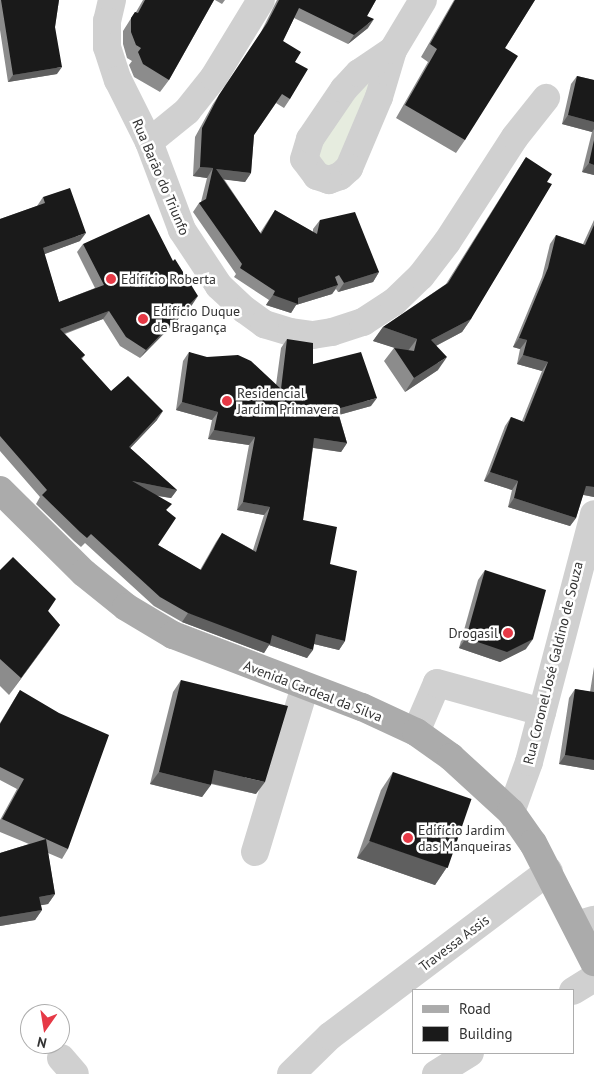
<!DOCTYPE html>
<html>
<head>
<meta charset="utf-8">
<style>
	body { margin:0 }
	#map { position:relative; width:594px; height:1074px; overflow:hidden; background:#fff; font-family:"PT Sans",sans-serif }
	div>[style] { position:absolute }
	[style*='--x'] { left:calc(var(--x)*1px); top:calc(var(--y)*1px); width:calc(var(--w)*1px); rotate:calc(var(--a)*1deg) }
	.green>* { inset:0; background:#e6ecdf }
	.minor>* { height:28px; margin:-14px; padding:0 14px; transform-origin:14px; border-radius:14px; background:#d0d0d0 }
	.major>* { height:28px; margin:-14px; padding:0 14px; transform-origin:14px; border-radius:14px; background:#ababab }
	.wall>* { inset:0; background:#8c8c8c }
	.shaded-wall>* { inset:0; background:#5f5f5f }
	.building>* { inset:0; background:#1a1a1a; transform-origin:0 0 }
	.dots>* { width:14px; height:14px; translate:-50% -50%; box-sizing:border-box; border:2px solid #fff; border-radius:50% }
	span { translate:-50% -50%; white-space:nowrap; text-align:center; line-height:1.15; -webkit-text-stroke:5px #fff; paint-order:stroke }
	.street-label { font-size:14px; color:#333 }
	.poi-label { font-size:14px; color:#333 }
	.left { translate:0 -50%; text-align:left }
	.right { translate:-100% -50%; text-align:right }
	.legend { position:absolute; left:412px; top:989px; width:162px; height:65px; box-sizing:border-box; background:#fff; border:1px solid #adadad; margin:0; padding:6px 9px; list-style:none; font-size:15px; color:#333 }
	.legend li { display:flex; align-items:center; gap:10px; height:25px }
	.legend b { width:25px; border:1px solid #adadad }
	.north { position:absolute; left:20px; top:1004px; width:50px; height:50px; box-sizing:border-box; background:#fff; border:1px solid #adadad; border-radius:50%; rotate:193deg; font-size:14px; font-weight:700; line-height:20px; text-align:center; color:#333 }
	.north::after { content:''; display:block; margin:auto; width:18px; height:22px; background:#e63946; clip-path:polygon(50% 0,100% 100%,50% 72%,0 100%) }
</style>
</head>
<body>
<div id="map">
	<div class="green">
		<div style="clip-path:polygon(368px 82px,373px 90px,344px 163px,319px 168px,314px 146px)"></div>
	</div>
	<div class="minor">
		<div style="--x:112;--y:0;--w:22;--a:103"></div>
		<div style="--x:107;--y:21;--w:26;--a:90"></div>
		<div style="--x:107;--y:47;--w:35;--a:72"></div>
		<div style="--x:118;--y:80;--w:69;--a:63.4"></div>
		<div style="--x:149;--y:142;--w:94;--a:69.4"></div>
		<div style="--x:182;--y:230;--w:67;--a:56.5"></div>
		<div style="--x:219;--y:286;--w:35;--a:43"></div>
		<div style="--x:245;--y:310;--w:24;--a:36"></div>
		<div style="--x:264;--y:324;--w:28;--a:17"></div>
		<div style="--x:291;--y:332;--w:22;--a:8"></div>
		<div style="--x:313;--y:335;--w:19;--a:-9"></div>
		<div style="--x:332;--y:332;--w:33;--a:-18"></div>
		<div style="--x:363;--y:322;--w:37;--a:-33"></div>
		<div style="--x:394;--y:302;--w:37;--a:-44"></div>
		<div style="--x:421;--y:276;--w:43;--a:-52.6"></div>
		<div style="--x:447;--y:242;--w:125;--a:-57.1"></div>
		<div style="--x:515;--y:137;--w:50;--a:-51.5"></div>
		<div style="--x:393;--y:50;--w:49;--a:106.6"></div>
		<div style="--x:379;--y:97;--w:77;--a:112.9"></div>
		<div style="--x:349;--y:168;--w:12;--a:138"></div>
		<div style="--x:340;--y:176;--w:12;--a:160"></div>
		<div style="--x:329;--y:180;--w:13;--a:-162"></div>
		<div style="--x:317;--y:176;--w:21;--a:-127"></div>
		<div style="--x:304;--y:159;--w:21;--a:-73"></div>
		<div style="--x:310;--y:139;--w:60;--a:-55.8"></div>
		<div style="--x:344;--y:89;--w:22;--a:-47"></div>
		<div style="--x:359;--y:73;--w:41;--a:-34.1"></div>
		<div style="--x:393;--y:50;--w:58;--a:-59"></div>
		<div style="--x:149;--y:142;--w:49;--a:-39.2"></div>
		<div style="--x:187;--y:111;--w:43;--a:-51.5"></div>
		<div style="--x:214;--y:77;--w:90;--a:-58.6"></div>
		<div style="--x:416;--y:732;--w:53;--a:-66.8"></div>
		<div style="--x:437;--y:683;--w:109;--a:15.4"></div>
		<div style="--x:511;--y:812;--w:53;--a:-70.2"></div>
		<div style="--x:529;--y:762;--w:256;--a:-75.3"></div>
		<div style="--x:255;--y:852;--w:173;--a:-73.2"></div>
		<div style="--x:576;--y:925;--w:19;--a:-16"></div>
		<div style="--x:573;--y:991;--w:25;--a:-32"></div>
		<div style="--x:61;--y:1058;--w:21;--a:49"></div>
		<div style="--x:291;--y:1074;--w:54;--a:-44.3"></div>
		<div style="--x:330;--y:1036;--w:274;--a:-37"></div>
		<div style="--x:436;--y:1074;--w:40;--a:-32"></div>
	</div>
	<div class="major">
		<div style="--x:0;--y:490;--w:118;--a:44.7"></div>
		<div style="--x:84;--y:573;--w:54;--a:39"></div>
		<div style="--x:126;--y:607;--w:55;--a:30.8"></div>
		<div style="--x:173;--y:635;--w:202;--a:20.9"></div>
		<div style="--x:362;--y:707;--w:60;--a:24.8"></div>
		<div style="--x:416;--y:732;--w:43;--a:35.5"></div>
		<div style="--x:451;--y:757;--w:81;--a:42.5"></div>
		<div style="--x:511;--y:812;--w:38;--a:55"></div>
		<div style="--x:533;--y:843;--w:134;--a:62.9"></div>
	</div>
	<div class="wall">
		<div style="clip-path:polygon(0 0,59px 0,55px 27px,57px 74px,8px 82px,0 30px)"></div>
		<div style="clip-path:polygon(143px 0,214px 0,169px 80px,160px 92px,134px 77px,129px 65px,132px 61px,127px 58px,123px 44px,123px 31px,135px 12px,136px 12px)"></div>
		<div style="clip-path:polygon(215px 0,225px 0,222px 4px)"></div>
		<div style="clip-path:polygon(277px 0,376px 0,367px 16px,368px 28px,348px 44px,294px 18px,283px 41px,295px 62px,290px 99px,284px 108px,276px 103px,254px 135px,251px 173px,245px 182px,224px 179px,260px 233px,275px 210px,313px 232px,313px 229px,320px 220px,379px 272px,373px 282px,338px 292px,336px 289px,332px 294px,296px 305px,291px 313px,266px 305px,269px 300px,234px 277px,236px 274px,193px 212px,199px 203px,201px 202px,207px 178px,193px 176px,195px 137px,213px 104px,261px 32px)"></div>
		<div style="clip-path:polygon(454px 0,535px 0,505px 48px,465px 140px,456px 153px,396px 118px,428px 62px,421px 57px)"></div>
		<div style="clip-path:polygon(577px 76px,594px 80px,594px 175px,582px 172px,592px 132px,562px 124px,571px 84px)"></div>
		<div style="clip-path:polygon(526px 157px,471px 319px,462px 332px,436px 346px,438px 370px,405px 392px,384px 361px,394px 348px,396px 348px,373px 341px,383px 327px,446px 284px,517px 171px)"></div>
		<div style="clip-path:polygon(43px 197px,80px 241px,44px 254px,59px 302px,95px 288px,77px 252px,83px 244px,192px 305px,140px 358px,120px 346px,103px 319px,65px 334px,85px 355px,82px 359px,111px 391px,157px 420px,130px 448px,177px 490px,171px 498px,157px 496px,167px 511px,158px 545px,200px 570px,216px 542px,222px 533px,253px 550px,264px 515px,237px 510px,249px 445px,208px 439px,212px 420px,176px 410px,183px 361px,189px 352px,276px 385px,281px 348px,287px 339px,313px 364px,371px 406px,339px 415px,347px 443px,341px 452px,313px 448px,303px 520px,330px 564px,345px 641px,339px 650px,314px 644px,307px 658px,269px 645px,264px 653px,182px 622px,154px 606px,85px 543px,81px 547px,74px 541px,36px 504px,40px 497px,0 451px,0 219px,37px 206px)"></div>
		<div style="clip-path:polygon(594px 220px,594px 497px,583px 495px,576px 518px,570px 526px,508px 507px,512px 490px,484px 481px,505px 426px,511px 417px,522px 421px,542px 371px,517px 364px,520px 349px,513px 347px,542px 277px,550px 244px,556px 235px,583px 244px)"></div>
		<div style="clip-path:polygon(0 570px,48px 611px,60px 625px,9px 695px,0 686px)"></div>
		<div style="clip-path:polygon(485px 570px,526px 649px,500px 662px,459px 648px,478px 580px)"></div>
		<div style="clip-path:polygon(594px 667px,594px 770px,559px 764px,569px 698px,575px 689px,590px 692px)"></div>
		<div style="clip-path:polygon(181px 680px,256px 794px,211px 784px,202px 797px,150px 784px,173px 692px)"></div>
		<div style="clip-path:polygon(20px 690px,68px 849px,62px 859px,48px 853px,55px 894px,48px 904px,41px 905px,42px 910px,35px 920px,0 926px,0 853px,29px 844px,0 832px,0 820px,17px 789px,0 780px,0 723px)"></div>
		<div style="clip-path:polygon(393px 772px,447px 867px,435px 885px,357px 858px,381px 790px)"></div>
	</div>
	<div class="shaded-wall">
		<div style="clip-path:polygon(374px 19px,368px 28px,348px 44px,354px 35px)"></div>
		<div style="clip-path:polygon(62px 67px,57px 74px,8px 82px,13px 75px)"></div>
		<div style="clip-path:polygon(568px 115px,594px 122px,594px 129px,592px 132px,562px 124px)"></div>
		<div style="clip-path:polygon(589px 163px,594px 165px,594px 175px,582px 172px)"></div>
		<div style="clip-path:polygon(200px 167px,213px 168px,207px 178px,193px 176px)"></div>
		<div style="clip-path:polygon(216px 169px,251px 173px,245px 182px,211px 178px)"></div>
		<div style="clip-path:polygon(86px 233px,80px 241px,37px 257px,43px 248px)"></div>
		<div style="clip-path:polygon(379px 272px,373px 282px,338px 292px,344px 283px)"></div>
		<div style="clip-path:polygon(338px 285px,332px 294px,296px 305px,291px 313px,266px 305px,273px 295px,298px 298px)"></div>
		<div style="clip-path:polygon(198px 296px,192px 305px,140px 358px,146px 350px)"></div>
		<div style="clip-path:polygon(109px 311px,103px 319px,54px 337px,60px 329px)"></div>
		<div style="clip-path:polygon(471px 319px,462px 332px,422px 353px,431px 340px)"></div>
		<div style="clip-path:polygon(383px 327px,417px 339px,407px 352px,373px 341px)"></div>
		<div style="clip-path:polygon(519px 338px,527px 340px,520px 349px,513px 347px)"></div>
		<div style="clip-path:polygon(523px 355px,548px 362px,542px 371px,517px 364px)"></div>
		<div style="clip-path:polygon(447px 357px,438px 370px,405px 392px,414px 378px)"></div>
		<div style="clip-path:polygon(377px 398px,371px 406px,331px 417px,337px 409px)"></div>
		<div style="clip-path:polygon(182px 402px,218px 412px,212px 420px,176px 410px)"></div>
		<div style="clip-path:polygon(163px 411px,157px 420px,123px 456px,129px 447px)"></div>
		<div style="clip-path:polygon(214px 430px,255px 437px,249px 445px,208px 439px)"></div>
		<div style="clip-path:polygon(314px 438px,347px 443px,341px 452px,308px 447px)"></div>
		<div style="clip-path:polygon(490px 472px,518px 481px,512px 490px,484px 481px)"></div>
		<div style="clip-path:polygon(132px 481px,177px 490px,171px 498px,126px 490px)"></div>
		<div style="clip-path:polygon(586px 486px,594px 487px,594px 497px,580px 494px)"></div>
		<div style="clip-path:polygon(514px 498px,576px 518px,570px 526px,508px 507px)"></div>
		<div style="clip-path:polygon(243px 502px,270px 507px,264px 515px,237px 510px)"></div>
		<div style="clip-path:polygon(188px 613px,272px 635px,313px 650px,307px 658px,269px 645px,264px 653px,182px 622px)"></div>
		<div style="clip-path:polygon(60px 625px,48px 642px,9px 695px,21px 678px)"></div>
		<div style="clip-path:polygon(316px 634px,345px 641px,339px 650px,310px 643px)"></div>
		<div style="clip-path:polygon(466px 638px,533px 639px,526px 649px,500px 662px,459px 648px)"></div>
		<div style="clip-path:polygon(565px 755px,594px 760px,594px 770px,559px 764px)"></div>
		<div style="clip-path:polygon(214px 770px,265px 782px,256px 794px,206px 782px)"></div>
		<div style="clip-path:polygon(159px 772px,211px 785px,202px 797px,150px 784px)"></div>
		<div style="clip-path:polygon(370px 841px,447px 867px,435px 885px,357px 858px)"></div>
		<div style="clip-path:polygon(55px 894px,48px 904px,32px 907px,39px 897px)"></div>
		<div style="clip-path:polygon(42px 910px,35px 920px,0 926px,0 917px)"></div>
	</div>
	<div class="building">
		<div style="clip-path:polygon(1px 0,59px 0,55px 27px,62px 67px,13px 75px)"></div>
		<div style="clip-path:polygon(145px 0,214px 0,169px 80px,143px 64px,138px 52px,141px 48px,136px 45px,131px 32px,131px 18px,135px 12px,138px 13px)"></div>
		<div style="clip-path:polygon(279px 0,376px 0,367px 16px,374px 19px,354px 35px,299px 8px,283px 41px,301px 52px,295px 62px,308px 69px,290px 99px,282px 94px,254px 135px,251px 173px,216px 169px,261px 234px,275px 210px,317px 234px,320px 220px,355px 212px,379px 272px,344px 283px,339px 275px,335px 277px,338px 285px,298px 298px,298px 304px,273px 295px,275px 291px,240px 268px,242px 264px,199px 203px,206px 199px,213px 168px,200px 167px,202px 128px,219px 95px,267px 23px)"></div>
		<div style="clip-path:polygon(455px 0,535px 0,505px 48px,518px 56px,465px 140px,405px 105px,437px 49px,430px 44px)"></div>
		<div style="clip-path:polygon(577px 76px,594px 80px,594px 122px,568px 115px)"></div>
		<div style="clip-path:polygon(594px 140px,594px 165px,589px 163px)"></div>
		<div style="clip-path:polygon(526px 157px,552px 174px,547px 182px,552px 184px,471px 319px,431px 340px,447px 357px,414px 378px,394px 348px,414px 351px,417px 339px,383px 327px,448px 283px)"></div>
		<div style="clip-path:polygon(70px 188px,86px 233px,43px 248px,59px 302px,104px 285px,83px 244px,149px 214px,173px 261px,175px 259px,198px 296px,146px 350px,126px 337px,109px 311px,60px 329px,85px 355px,81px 358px,111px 391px,128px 376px,163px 411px,129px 447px,177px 490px,132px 481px,172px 504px,166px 510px,176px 518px,158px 545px,201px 570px,222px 533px,256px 552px,270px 507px,243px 502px,255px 437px,214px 430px,218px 412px,182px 402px,189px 352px,207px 357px,238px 355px,251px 361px,281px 389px,287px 339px,313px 343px,313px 364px,361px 352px,377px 398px,337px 409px,347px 443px,314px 438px,303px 520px,337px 527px,330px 564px,357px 571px,345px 641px,316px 634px,313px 650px,272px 635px,270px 644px,188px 613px,160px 597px,91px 534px,87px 538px,80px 532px,42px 495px,47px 490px,0 436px,0 219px,45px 203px,43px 197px)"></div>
		<div style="clip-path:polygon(594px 225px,594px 487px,586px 486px,576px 518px,514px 498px,518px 481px,490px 472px,511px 417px,524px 422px,548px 362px,523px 355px,527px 340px,519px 338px,548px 268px,556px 235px,585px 245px)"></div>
		<div style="clip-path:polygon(13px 557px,56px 599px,48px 611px,60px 625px,21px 678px,0 659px,0 570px)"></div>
		<div style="clip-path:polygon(485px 570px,546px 590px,533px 639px,507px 652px,466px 638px)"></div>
		<div style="clip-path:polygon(181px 680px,288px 706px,265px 782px,214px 770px,211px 785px,159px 772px)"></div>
		<div style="clip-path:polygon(575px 689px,594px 692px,594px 760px,565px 755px)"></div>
		<div style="clip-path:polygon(20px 690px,59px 713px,109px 735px,68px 849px,46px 839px,55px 894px,39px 897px,42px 910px,0 917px,0 853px,46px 839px,2px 819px,24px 779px,0 767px,0 724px)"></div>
		<div style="left:393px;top:772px;width:83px;height:73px;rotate:19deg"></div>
	</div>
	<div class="dots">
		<div style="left:111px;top:279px;background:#e63946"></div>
		<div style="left:143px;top:319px;background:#e63946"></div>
		<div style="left:227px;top:401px;background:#e63946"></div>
		<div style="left:508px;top:633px;background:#e63946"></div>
		<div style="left:408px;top:838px;background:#e63946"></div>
	</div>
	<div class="street-label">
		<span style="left:161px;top:177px;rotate:67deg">Rua Barão do Triunfo</span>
		<span style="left:553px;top:663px;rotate:-76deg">Rua Coronel José Galdino de Souza</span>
		<span style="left:313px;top:691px;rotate:21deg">Avenida Cardeal da Silva</span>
		<span style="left:454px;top:943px;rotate:-37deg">Travessa Assis</span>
	</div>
	<div class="poi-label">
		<span class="left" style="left:121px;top:279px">Edifício Roberta</span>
		<span class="left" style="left:153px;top:319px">Edifício Duque<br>de Bragança</span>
		<span class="left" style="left:237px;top:401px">Residencial<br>Jardim Primavera</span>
		<span class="right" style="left:498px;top:633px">Drogasil</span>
		<span class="left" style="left:418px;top:838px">Edifício Jardim<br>das Manqueiras</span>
	</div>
	<ul class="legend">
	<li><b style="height:6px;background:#ababab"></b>Road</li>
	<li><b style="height:14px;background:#1a1a1a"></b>Building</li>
	</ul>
	<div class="north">N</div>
</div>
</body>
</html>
